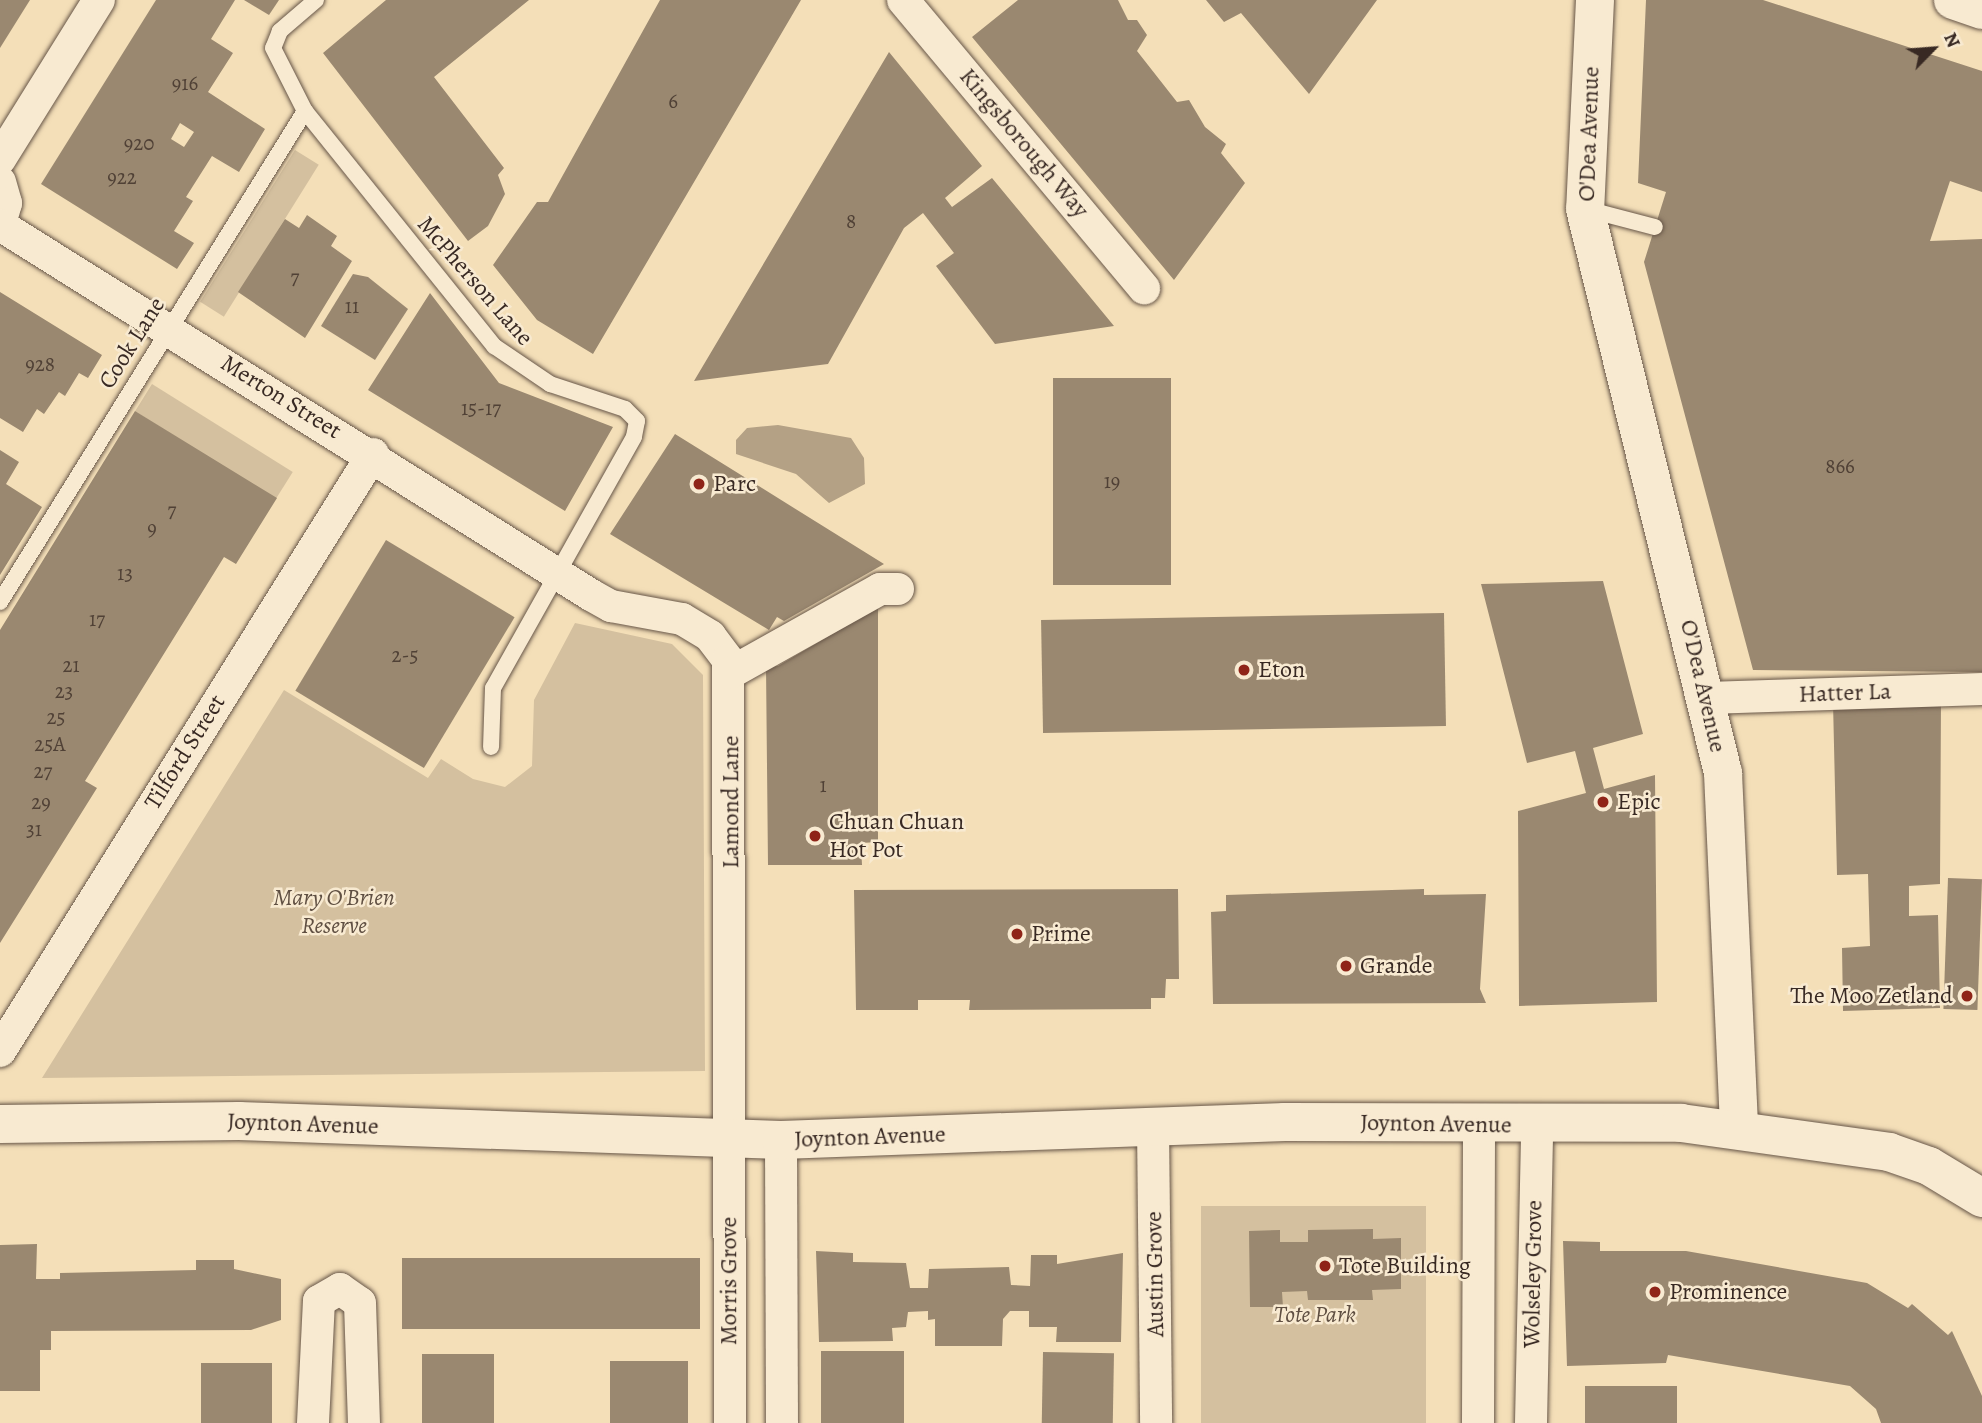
<!DOCTYPE html>
<html>
<head>
<meta charset="utf-8">
<style>
	body { margin:0 }
	#map { position:relative; width:1982px; height:1423px; overflow:hidden; background:#f4dfb8; font-family:Alegreya,serif }
	div>[style] { position:absolute }
	[style*='--x'] { left:calc(var(--x)*1px); top:calc(var(--y)*1px); width:calc(var(--w)*1px); rotate:calc(var(--a)*1deg) }
	.green>* { inset:0; background:#d4c09f; transform-origin:0 0 }
	.water>* { inset:0; background:#b4a185 }
	.building>* { inset:0; background:#9a8870; transform-origin:0 0 }
	.roads { filter:drop-shadow(0 0 2px #675648) drop-shadow(0 0 2px #675648) }
	.lane>* { height:16px; margin:-8px; padding:0 8px; transform-origin:8px; border-radius:8px; background:#f8ead1 }
	.street>* { height:32px; margin:-16px; padding:0 16px; transform-origin:16px; border-radius:16px; background:#f8ead1 }
	.secondary>* { height:38px; margin:-19px; padding:0 19px; transform-origin:19px; border-radius:19px; background:#f8ead1 }
	.dots>* { width:19px; height:19px; translate:-50% -50%; box-sizing:border-box; border:4px solid #f8ead1; border-radius:50% }
	span { translate:-50% -50%; white-space:nowrap; text-align:center; line-height:1.15; -webkit-text-stroke:5px #f8ead1; paint-order:stroke }
	.number-label { font-size:21px; color:#504136 }
	.number-label span { -webkit-text-stroke-width:0 }
	.street-label { font-size:24px; color:#382923 }
	.poi-label { font-size:24px; color:#382923 }
	.left { translate:0 -50%; text-align:left }
	.right { translate:-100% -50%; text-align:right }
	.park-label { font-size:24px; color:#5f4f42; font-style:italic }
	.north { position:absolute; left:1898px; top:14px; width:70px; height:70px; -webkit-text-stroke:5px #f8ead1; paint-order:stroke; rotate:65deg; font-size:19px; font-weight:700; line-height:28px; text-align:center; color:#382923 }
	.north::after { content:''; display:block; margin:auto; width:24px; height:32px; background:#382923; clip-path:polygon(50% 0,100% 100%,50% 72%,0 100%) }
</style>
</head>
<body>
<div id="map">
	<div class="green">
		<div style="left:295px;top:150px;width:28px;height:179px;rotate:32deg"></div>
		<div style="left:152px;top:384px;width:166px;height:32px;rotate:32deg"></div>
		<div style="clip-path:polygon(575px 623px,672px 644px,703px 675px,705px 1071px,42px 1078px,284px 690px,428px 778px,441px 759px,473px 779px,505px 787px,532px 766px,534px 700px)"></div>
		<div style="left:1201px;top:1206px;width:225px;height:217px"></div>
	</div>
	<div class="water">
		<div style="clip-path:polygon(778px 425px,851px 438px,864px 458px,865px 484px,829px 503px,796px 474px,736px 454px,736px 440px,747px 428px)"></div>
	</div>
	<div class="building">
		<div style="clip-path:polygon(0 0,30px 0,0 48px)"></div>
		<div style="clip-path:polygon(evenodd,156px 0,235px 0,211px 39px,233px 53px,208px 92px,265px 129px,239px 172px,212px 156px,186px 197px,193px 201px,174px 231px,194px 243px,177px 269px,41px 184px,156px 0,180px 123px,194px 132px,184px 147px,171px 139px,180px 123px)"></div>
		<div style="clip-path:polygon(244px 0,279px 0,269px 15px)"></div>
		<div style="clip-path:polygon(386px 0,529px 0,434px 77px,504px 168px,498px 175px,505px 194px,488px 226px,468px 241px,323px 53px)"></div>
		<div style="clip-path:polygon(660px 0,801px 0,593px 354px,537px 320px,493px 265px,537px 202px,548px 202px)"></div>
		<div style="clip-path:polygon(1018px 0,1118px 0,1128px 20px,1137px 20px,1147px 35px,1137px 51px,1177px 102px,1189px 100px,1205px 127px,1226px 144px,1221px 153px,1245px 183px,1174px 280px,972px 37px)"></div>
		<div style="clip-path:polygon(1206px 0,1377px 0,1309px 94px,1241px 13px,1224px 22px)"></div>
		<div style="clip-path:polygon(1646px 0,1763px 0,1982px 71px,1982px 192px,1950px 181px,1930px 241px,1982px 239px,1982px 672px,1753px 670px,1644px 262px,1666px 192px,1638px 183px)"></div>
		<div style="clip-path:polygon(889px 52px,982px 166px,945px 198px,952px 207px,992px 178px,1114px 326px,995px 344px,936px 266px,954px 253px,923px 213px,904px 228px,828px 364px,694px 381px)"></div>
		<div style="clip-path:polygon(307px 215px,337px 236px,331px 246px,352px 261px,305px 338px,238px 292px,285px 219px,299px 228px)"></div>
		<div style="clip-path:polygon(353px 274px,368px 277px,408px 309px,375px 360px,321px 326px)"></div>
		<div style="clip-path:polygon(0 292px,102px 355px,88px 378px,79px 373px,65px 396px,59px 392px,44px 414px,37px 409px,23px 432px,0 418px)"></div>
		<div style="clip-path:polygon(430px 293px,499px 383px,613px 427px,565px 511px,368px 390px)"></div>
		<div style="left:1053px;top:378px;width:118px;height:207px"></div>
		<div style="clip-path:polygon(135px 411px,277px 498px,236px 564px,224px 557px,85px 781px,97px 788px,0 943px,0 630px)"></div>
		<div style="clip-path:polygon(675px 434px,884px 564px,784px 621px,777px 617px,769px 630px,610px 534px)"></div>
		<div style="clip-path:polygon(0 450px,19px 462px,6px 484px,42px 507px,0 575px)"></div>
		<div style="left:386px;top:540px;width:150px;height:176px;rotate:31deg"></div>
		<div style="clip-path:polygon(1603px 581px,1643px 734px,1593px 748px,1604px 789px,1655px 775px,1657px 1002px,1519px 1006px,1518px 811px,1586px 793px,1575px 751px,1527px 763px,1481px 584px)"></div>
		<div style="clip-path:polygon(878px 607px,878px 842px,861px 843px,862px 865px,768px 865px,766px 667px,778px 666px)"></div>
		<div style="left:1444px;top:613px;width:113px;height:403px;rotate:89deg"></div>
		<div style="clip-path:polygon(1941px 701px,1940px 884px,1909px 886px,1909px 916px,1938px 915px,1940px 1008px,1843px 1011px,1842px 948px,1870px 946px,1868px 874px,1837px 875px,1833px 702px)"></div>
		<div style="left:1948px;top:878px;width:34px;height:131px;rotate:2deg"></div>
		<div style="clip-path:polygon(1178px 889px,1179px 979px,1166px 979px,1165px 998px,1151px 998px,1151px 1009px,969px 1010px,970px 1000px,918px 1000px,918px 1010px,856px 1010px,854px 890px)"></div>
		<div style="clip-path:polygon(1424px 889px,1424px 895px,1486px 894px,1480px 989px,1486px 1003px,1213px 1004px,1211px 912px,1226px 911px,1226px 895px)"></div>
		<div style="clip-path:polygon(1373px 1229px,1373px 1239px,1401px 1238px,1401px 1289px,1372px 1290px,1373px 1300px,1308px 1300px,1307px 1291px,1282px 1292px,1283px 1307px,1250px 1307px,1249px 1231px,1280px 1230px,1280px 1242px,1308px 1242px,1308px 1230px)"></div>
		<div style="clip-path:polygon(1563px 1241px,1600px 1242px,1600px 1251px,1686px 1251px,1867px 1283px,1908px 1308px,1912px 1304px,1948px 1335px,1952px 1331px,1982px 1396px,1982px 1423px,1881px 1423px,1876px 1409px,1850px 1386px,1668px 1355px,1666px 1363px,1567px 1366px)"></div>
		<div style="clip-path:polygon(37px 1244px,36px 1279px,60px 1279px,60px 1273px,196px 1270px,196px 1260px,234px 1260px,234px 1269px,281px 1279px,281px 1320px,251px 1330px,51px 1331px,51px 1350px,40px 1350px,40px 1391px,0 1391px,0 1245px)"></div>
		<div style="clip-path:polygon(816px 1251px,853px 1253px,853px 1262px,906px 1263px,910px 1288px,928px 1288px,929px 1269px,1009px 1267px,1011px 1285px,1030px 1286px,1031px 1255px,1057px 1255px,1057px 1264px,1123px 1253px,1121px 1342px,1056px 1342px,1057px 1327px,1029px 1327px,1029px 1311px,1010px 1311px,1003px 1319px,1002px 1346px,935px 1346px,935px 1319px,928px 1320px,928px 1311px,908px 1312px,906px 1327px,892px 1328px,893px 1341px,819px 1342px)"></div>
		<div style="left:700px;top:1258px;width:71px;height:298px;rotate:90deg"></div>
		<div style="left:904px;top:1351px;width:72px;height:83px;rotate:90deg"></div>
		<div style="left:1043px;top:1352px;width:71px;height:71px;rotate:1deg"></div>
		<div style="left:422px;top:1354px;width:72px;height:69px"></div>
		<div style="left:610px;top:1361px;width:78px;height:62px"></div>
		<div style="left:272px;top:1363px;width:60px;height:71px;rotate:90deg"></div>
		<div style="left:1677px;top:1386px;width:37px;height:92px;rotate:90deg"></div>
	</div>
	<div class="roads">
		<div class="lane">
			<div style="--x:316;--y:0;--w:48;--a:139.3"></div>
			<div style="--x:280;--y:31;--w:18;--a:112"></div>
			<div style="--x:273;--y:48;--w:71;--a:63.1"></div>
			<div style="--x:305;--y:111;--w:302;--a:51.2"></div>
			<div style="--x:494;--y:346;--w:68;--a:34.2"></div>
			<div style="--x:550;--y:384;--w:79;--a:18.4"></div>
			<div style="--x:625;--y:409;--w:17;--a:45"></div>
			<div style="--x:637;--y:421;--w:16;--a:101"></div>
			<div style="--x:634;--y:437;--w:288;--a:119.3"></div>
			<div style="--x:493;--y:688;--w:59;--a:91.9"></div>
			<div style="--x:1586;--y:209;--w:71;--a:14.6"></div>
			<div style="--x:0;--y:602;--w:578;--a:-58.15"></div>
		</div>
		<div class="street">
			<div style="--x:903;--y:0;--w:376;--a:50.1"></div>
			<div style="--x:0;--y:159;--w:187;--a:-58.1"></div>
			<div style="--x:0;--y:182;--w:22;--a:74"></div>
			<div style="--x:6;--y:203;--w:22;--a:106"></div>
			<div style="--x:0;--y:225;--w:697;--a:32.05"></div>
			<div style="--x:591;--y:595;--w:23;--a:29"></div>
			<div style="--x:611;--y:606;--w:72;--a:10.4"></div>
			<div style="--x:682;--y:619;--w:33;--a:31"></div>
			<div style="--x:710;--y:636;--w:30;--a:53"></div>
			<div style="--x:728;--y:660;--w:763;--a:89.85"></div>
			<div style="--x:730;--y:673;--w:172;--a:-29.2"></div>
			<div style="--x:880;--y:589;--w:18;--a:0"></div>
			<div style="--x:1708;--y:698;--w:274;--a:-1.9"></div>
			<div style="--x:0;--y:1051;--w:704;--a:-58"></div>
			<div style="--x:1153;--y:1125;--w:298;--a:89.4"></div>
			<div style="--x:781;--y:1140;--w:283;--a:89.8"></div>
			<div style="--x:313;--y:1423;--w:122;--a:-87.2"></div>
			<div style="--x:319;--y:1301;--w:24;--a:-30"></div>
			<div style="--x:340;--y:1289;--w:24;--a:35"></div>
			<div style="--x:360;--y:1303;--w:120;--a:88.1"></div>
			<div style="--x:1478;--y:1423;--w:297;--a:-89.8"></div>
			<div style="--x:1531;--y:1423;--w:298;--a:-88.8"></div>
		</div>
		<div class="secondary">
			<div style="--x:1595;--y:0;--w:209;--a:92.7"></div>
			<div style="--x:1585;--y:209;--w:581;--a:76.25"></div>
			<div style="--x:1723;--y:773;--w:355;--a:87.4"></div>
			<div style="--x:1953;--y:0;--w:31;--a:19"></div>
			<div style="--x:0;--y:1124;--w:239;--a:-0.7"></div>
			<div style="--x:239;--y:1121;--w:542;--a:2.01"></div>
			<div style="--x:781;--y:1140;--w:504;--a:-2.05"></div>
			<div style="--x:1285;--y:1122;--w:396;--a:0.1"></div>
			<div style="--x:1681;--y:1123;--w:210;--a:7.9"></div>
			<div style="--x:1889;--y:1152;--w:42;--a:19.3"></div>
			<div style="--x:1929;--y:1166;--w:62;--a:31.1"></div>
		</div>
	</div>
	<div class="dots">
		<div style="left:699px;top:484px;background:#8f2418"></div>
		<div style="left:1244px;top:670px;background:#8f2418"></div>
		<div style="left:1603px;top:802px;background:#8f2418"></div>
		<div style="left:815px;top:836px;background:#8f2418"></div>
		<div style="left:1017px;top:934px;background:#8f2418"></div>
		<div style="left:1346px;top:966px;background:#8f2418"></div>
		<div style="left:1967px;top:996px;background:#8f2418"></div>
		<div style="left:1325px;top:1266px;background:#8f2418"></div>
		<div style="left:1655px;top:1292px;background:#8f2418"></div>
	</div>
	<div class="number-label">
		<span style="left:185px;top:83px">916</span>
		<span style="left:673px;top:101px">6</span>
		<span style="left:139px;top:143px">920</span>
		<span style="left:122px;top:177px">922</span>
		<span style="left:851px;top:221px">8</span>
		<span style="left:295px;top:277px">7</span>
		<span style="left:352px;top:306px">11</span>
		<span style="left:40px;top:364px">928</span>
		<span style="left:481px;top:408px">15-17</span>
		<span style="left:1840px;top:466px">866</span>
		<span style="left:1112px;top:481px">19</span>
		<span style="left:172px;top:510px">7</span>
		<span style="left:152px;top:528px">9</span>
		<span style="left:125px;top:573px">13</span>
		<span style="left:97px;top:619px">17</span>
		<span style="left:405px;top:655px">2-5</span>
		<span style="left:71px;top:665px">21</span>
		<span style="left:64px;top:691px">23</span>
		<span style="left:56px;top:717px">25</span>
		<span style="left:50px;top:744px">25A</span>
		<span style="left:43px;top:771px">27</span>
		<span style="left:823px;top:785px">1</span>
		<span style="left:41px;top:802px">29</span>
		<span style="left:34px;top:829px">31</span>
	</div>
	<div class="street-label">
		<span style="left:1589px;top:134px;rotate:-88deg">O'Dea Avenue</span>
		<span style="left:1024px;top:143px;rotate:50deg">Kingsborough Way</span>
		<span style="left:475px;top:281px;rotate:49deg">McPherson Lane</span>
		<span style="left:132px;top:343px;rotate:-58deg">Cook Lane</span>
		<span style="left:281px;top:397px;rotate:32deg">Merton Street</span>
		<span style="left:1703px;top:686px;rotate:77deg">O'Dea Avenue</span>
		<span style="left:1845px;top:693px;rotate:-2deg">Hatter La</span>
		<span style="left:185px;top:752px;rotate:-58deg">Tilford Street</span>
		<span style="left:731px;top:802px;rotate:-90deg">Lamond Lane</span>
		<span style="left:303px;top:1124px;rotate:2deg">Joynton Avenue</span>
		<span style="left:1436px;top:1124px;rotate:1deg">Joynton Avenue</span>
		<span style="left:870px;top:1137px;rotate:-2deg">Joynton Avenue</span>
		<span style="left:1155px;top:1274px;rotate:-91deg">Austin Grove</span>
		<span style="left:1533px;top:1274px;rotate:-89deg">Wolseley Grove</span>
		<span style="left:729px;top:1281px;rotate:-90deg">Morris Grove</span>
	</div>
	<div class="poi-label">
		<span class="left" style="left:713px;top:484px">Parc</span>
		<span class="left" style="left:1258px;top:670px">Eton</span>
		<span class="left" style="left:1617px;top:802px">Epic</span>
		<span class="left" style="left:829px;top:836px">Chuan Chuan<br>Hot Pot</span>
		<span class="left" style="left:1031px;top:934px">Prime</span>
		<span class="left" style="left:1360px;top:966px">Grande</span>
		<span class="right" style="left:1953px;top:996px">The Moo Zetland</span>
		<span class="left" style="left:1339px;top:1266px">Tote Building</span>
		<span class="left" style="left:1669px;top:1292px">Prominence</span>
	</div>
	<div class="park-label">
		<span style="left:334px;top:912px">Mary O'Brien<br>Reserve</span>
		<span style="left:1315px;top:1315px">Tote Park</span>
	</div>
	<div class="north">N</div>
</div>
</body>
</html>
